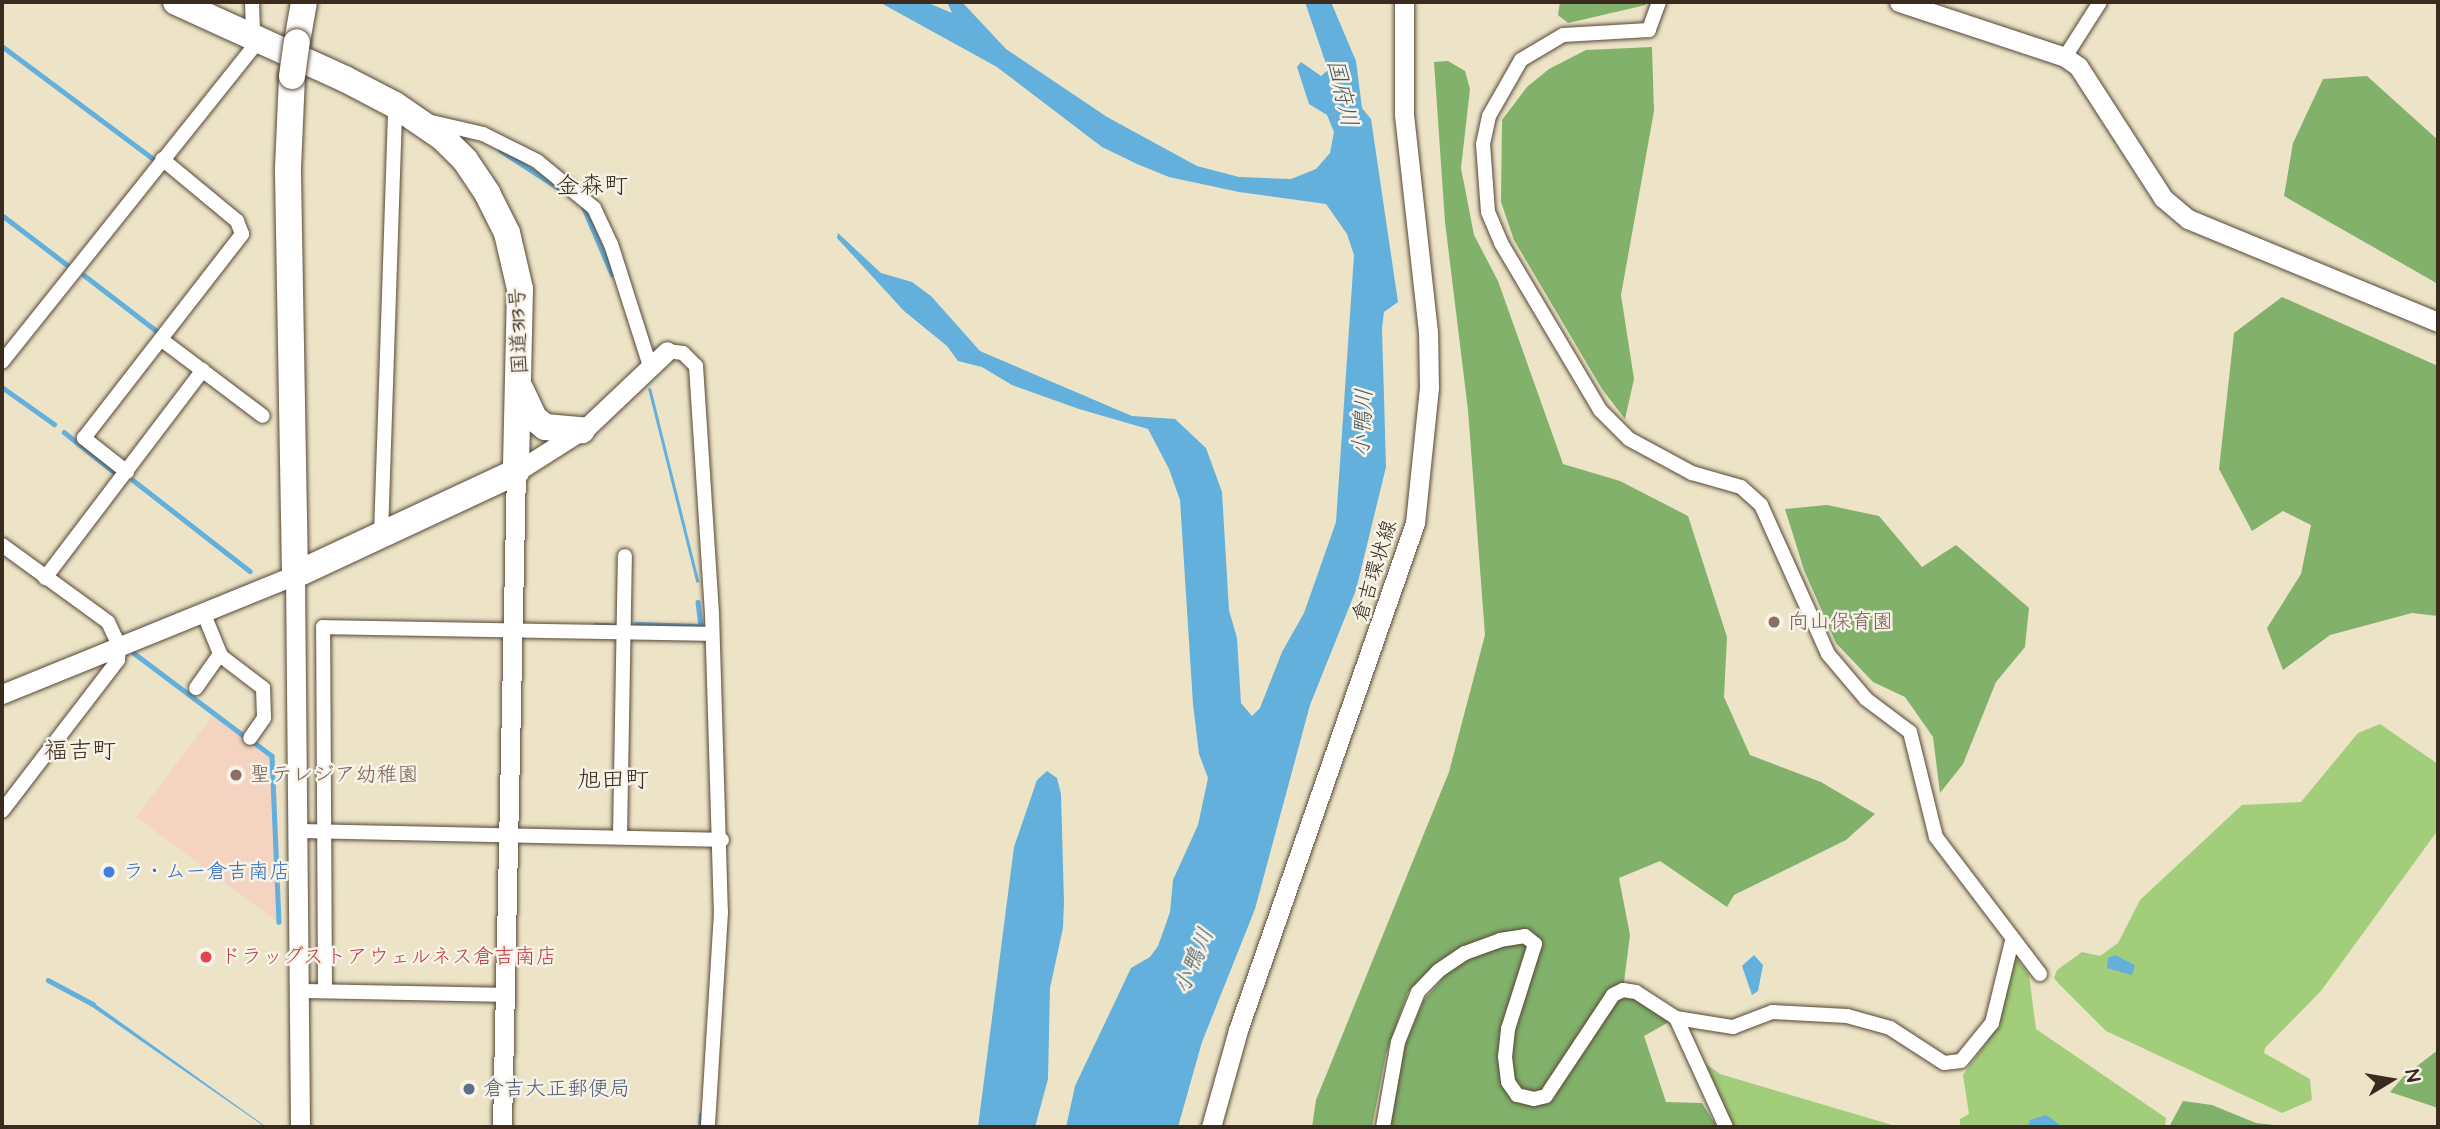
<!DOCTYPE html>
<html>
<head>
<meta charset="utf-8">
<style>
	body { margin:0 }
	#map { position:relative; width:2440px; height:1129px; overflow:hidden; background:#ede4c7; font-family:"Architects Daughter","Klee One",sans-serif }
	div>[style] { position:absolute }
	[style*='--x'] { left:calc(var(--x)*1px); top:calc(var(--y)*1px); width:calc(var(--w)*1px); rotate:calc(var(--a)*1deg) }
	.built>* { inset:0; background:#f4d3c0 }
	.green>* { inset:0; background:#a2ce7b }
	.forest>* { inset:0; background:#81b16b }
	.water>* { inset:0; background:#63b0dd; transform-origin:0 0 }
	.stream>* { height:4.5px; margin:-2.25px; padding:0 2.25px; transform-origin:2.25px; border-radius:2.25px; background:#63b0dd }
	.roads { filter:drop-shadow(0 0 2px #564637) drop-shadow(0 0 2px #564637) }
	.street>* { height:14px; margin:-7px; padding:0 7px; transform-origin:7px; border-radius:7px; background:#fff }
	.secondary>* { height:19px; margin:-9.5px; padding:0 9.5px; transform-origin:9.5px; border-radius:9.5px; background:#fff }
	.highway>* { height:26px; margin:-13px; padding:0 13px; transform-origin:13px; border-radius:13px; background:#fff }
	.bridges { filter:drop-shadow(0 0 2px #564637) drop-shadow(0 0 2px #564637) }
	.highway-bridge>* { height:26px; margin:-13px; padding:0 13px; transform-origin:13px; border-radius:13px; background:#fff }
	.dots>* { width:19px; height:19px; translate:-50% -50%; box-sizing:border-box; border:4px solid #f7f3e8; border-radius:50% }
	span { translate:-50% -50%; white-space:nowrap; text-align:center; line-height:1.15; -webkit-text-stroke:5px #f7f3e8; paint-order:stroke }
	.street-label { font-size:21px; color:#3b2a1e }
	.education-label { font-size:21px; color:#785e54 }
	.left { translate:0 -50%; text-align:left }
	.shop-label { font-size:21px; color:#366cbe }
	.health-label { font-size:21px; color:#be3a42 }
	.service-label { font-size:21px; color:#4e5e75 }
	.water-label { font-size:23px; color:#495961; font-style:italic }
	.quarter-label { font-size:24px; color:#3b2a1e }
	.frame { position:absolute; inset:0; border:4px solid #3b2a1e; pointer-events:none }
	.north { position:absolute; left:2356px; top:1045px; width:70px; height:70px; -webkit-text-stroke:5px #f7f3e8; paint-order:stroke; rotate:79deg; font-size:19px; font-weight:700; line-height:28px; text-align:center; color:#3b2a1e }
	.north::after { content:''; display:block; margin:auto; width:24px; height:32px; background:#3b2a1e; clip-path:polygon(50% 0,100% 100%,50% 72%,0 100%) }
</style>
</head>
<body>
<div id="map">
	<div class="built">
		<div style="clip-path:polygon(213px 715px,275px 759px,282px 925px,136px 817px)"></div>
	</div>
	<div class="green">
		<div style="clip-path:polygon(2380px 724px,2438px 764px,2438px 830px,2321px 991px,2265px 1048px,2264px 1053px,2310px 1079px,2312px 1100px,2282px 1113px,2106px 1031px,2059px 984px,2054px 978px,2057px 970px,2082px 952px,2100px 956px,2118px 943px,2140px 900px,2242px 805px,2301px 802px,2358px 733px)"></div>
		<div style="clip-path:polygon(2018px 960px,2029px 975px,2036px 1029px,2166px 1118px,2165px 1127px,1960px 1127px,1960px 1119px,1969px 1114px,1963px 1075px,1987px 1042px,2012px 962px)"></div>
		<div style="clip-path:polygon(1706px 1064px,1720px 1074px,1899px 1127px,1733px 1127px)"></div>
	</div>
	<div class="forest">
		<div style="clip-path:polygon(1560px 2px,1645px 2px,1646px 5px,1568px 23px,1558px 15px)"></div>
		<div style="clip-path:polygon(1652px 47px,1654px 111px,1621px 295px,1634px 379px,1625px 419px,1602px 389px,1514px 240px,1501px 202px,1502px 120px,1527px 87px,1549px 69px,1586px 50px)"></div>
		<div style="clip-path:polygon(1448px 61px,1465px 71px,1470px 89px,1461px 168px,1474px 235px,1498px 281px,1563px 464px,1620px 481px,1688px 516px,1727px 637px,1724px 697px,1750px 755px,1821px 782px,1875px 814px,1846px 840px,1734px 895px,1727px 907px,1660px 861px,1619px 878px,1630px 935px,1623px 990px,1676px 1018px,1644px 1036px,1666px 1102px,1702px 1103px,1717px 1127px,1389px 1127px,1405px 1045px,1423px 1001px,1465px 953px,1494px 941px,1461px 947px,1408px 992px,1386px 1054px,1372px 1127px,1312px 1127px,1316px 1100px,1449px 772px,1485px 635px,1468px 410px,1445px 222px,1434px 62px)"></div>
		<div style="clip-path:polygon(2367px 76px,2438px 140px,2438px 284px,2284px 196px,2293px 143px,2323px 79px)"></div>
		<div style="clip-path:polygon(2282px 297px,2438px 366px,2438px 616px,2412px 613px,2330px 635px,2283px 670px,2267px 628px,2301px 574px,2311px 525px,2283px 511px,2252px 531px,2219px 469px,2234px 333px)"></div>
		<div style="clip-path:polygon(1827px 505px,1879px 516px,1922px 567px,1956px 545px,2029px 608px,2025px 647px,1996px 682px,1963px 764px,1940px 793px,1933px 737px,1905px 697px,1873px 682px,1836px 643px,1804px 570px,1785px 509px)"></div>
		<div style="clip-path:polygon(2438px 1050px,2438px 1108px,2390px 1092px,2404px 1076px)"></div>
		<div style="clip-path:polygon(2183px 1101px,2212px 1105px,2256px 1123px,2292px 1127px,2169px 1127px)"></div>
	</div>
	<div class="water">
		<div style="clip-path:polygon(879px 2px,926px 2px,952px 13px,947px 2px,962px 2px,1006px 49px,1107px 117px,1197px 166px,1239px 177px,1291px 179px,1316px 169px,1330px 153px,1334px 132px,1327px 115px,1309px 104px,1297px 67px,1301px 62px,1321px 76px,1328px 70px,1305px 2px,1331px 2px,1356px 61px,1362px 108px,1371px 119px,1398px 302px,1384px 312px,1382px 328px,1386px 467px,1356px 590px,1310px 705px,1255px 909px,1202px 1042px,1178px 1127px,1066px 1127px,1075px 1086px,1131px 968px,1150px 957px,1158px 946px,1170px 912px,1173px 880px,1198px 825px,1208px 778px,1199px 754px,1193px 704px,1180px 500px,1169px 469px,1148px 429px,1079px 409px,1012px 385px,982px 367px,958px 361px,947px 346px,904px 311px,837px 238px,838px 233px,881px 273px,912px 282px,931px 296px,980px 351px,1132px 416px,1175px 419px,1206px 448px,1222px 492px,1229px 610px,1237px 638px,1241px 703px,1252px 716px,1260px 708px,1282px 652px,1304px 613px,1336px 522px,1354px 255px,1347px 234px,1326px 204px,1239px 192px,1169px 177px,1137px 164px,1102px 147px,997px 67px)"></div>
		<div style="left:651px;top:388px;width:200px;height:3px;rotate:76deg"></div>
		<div style="clip-path:polygon(1047px 771px,1057px 778px,1061px 794px,1064px 902px,1063px 928px,1050px 988px,1048px 1079px,1035px 1127px,978px 1127px,1014px 847px,1037px 780px)"></div>
		<div style="clip-path:polygon(1754px 955px,1763px 965px,1758px 991px,1752px 995px,1742px 966px)"></div>
		<div style="clip-path:polygon(2115px 955px,2135px 965px,2132px 975px,2107px 968px,2108px 958px)"></div>
		<div style="clip-path:polygon(91px 1001px,265px 1126px,265px 1127px,88px 1004px)"></div>
		<div style="clip-path:polygon(2046px 1115px,2063px 1127px,2028px 1127px,2030px 1120px)"></div>
	</div>
	<div class="stream">
		<div style="--x:2;--y:46;--w:187;--a:36.7"></div>
		<div style="--x:500;--y:150;--w:75;--a:33.1"></div>
		<div style="--x:584;--y:208;--w:72;--a:67"></div>
		<div style="--x:2;--y:215;--w:81;--a:37.4"></div>
		<div style="--x:84;--y:275;--w:93;--a:37.6"></div>
		<div style="--x:2;--y:387;--w:64;--a:35.4"></div>
		<div style="--x:64;--y:432;--w:63;--a:38.5"></div>
		<div style="--x:133;--y:480;--w:148;--a:37.9"></div>
		<div style="--x:698;--y:602;--w:23;--a:83"></div>
		<div style="--x:636;--y:624;--w:61;--a:1.9"></div>
		<div style="--x:595;--y:625;--w:15;--a:0"></div>
		<div style="--x:134;--y:653;--w:136;--a:37"></div>
		<div style="--x:255;--y:743;--w:21;--a:37"></div>
		<div style="--x:272;--y:756;--w:166;--a:87.6"></div>
		<div style="--x:48;--y:980;--w:51;--a:28.1"></div>
		<div style="--x:700;--y:1127;--w:12;--a:-85"></div>
	</div>
	<div class="roads">
		<div class="street">
			<div style="--x:252;--y:2;--w:38;--a:88"></div>
			<div style="--x:1659;--y:2;--w:30;--a:110"></div>
			<div style="--x:1649;--y:30;--w:86;--a:176.7"></div>
			<div style="--x:1563;--y:35;--w:49;--a:149.2"></div>
			<div style="--x:1521;--y:60;--w:64;--a:119.7"></div>
			<div style="--x:1489;--y:116;--w:29;--a:102"></div>
			<div style="--x:1483;--y:144;--w:68;--a:85.8"></div>
			<div style="--x:1488;--y:212;--w:34;--a:67"></div>
			<div style="--x:1501;--y:243;--w:194;--a:59.3"></div>
			<div style="--x:1600;--y:410;--w:41;--a:45"></div>
			<div style="--x:1629;--y:439;--w:72;--a:28.4"></div>
			<div style="--x:1692;--y:473;--w:51;--a:15.9"></div>
			<div style="--x:1741;--y:487;--w:27;--a:42"></div>
			<div style="--x:1761;--y:505;--w:163;--a:65.8"></div>
			<div style="--x:1828;--y:654;--w:59;--a:49.8"></div>
			<div style="--x:1866;--y:699;--w:55;--a:36.9"></div>
			<div style="--x:1910;--y:732;--w:108;--a:76.1"></div>
			<div style="--x:1936;--y:837;--w:172;--a:52.8"></div>
			<div style="--x:2065;--y:57;--w:65;--a:-57.5"></div>
			<div style="--x:427;--y:121;--w:57;--a:13.1"></div>
			<div style="--x:483;--y:134;--w:60;--a:26.6"></div>
			<div style="--x:537;--y:161;--w:74;--a:39.5"></div>
			<div style="--x:594;--y:208;--w:40;--a:65"></div>
			<div style="--x:611;--y:244;--w:128;--a:72.3"></div>
			<div style="--x:162;--y:340;--w:126;--a:37"></div>
			<div style="--x:667;--y:351;--w:16;--a:7"></div>
			<div style="--x:683;--y:353;--w:18;--a:45"></div>
			<div style="--x:696;--y:366;--w:248;--a:86.3"></div>
			<div style="--x:712;--y:613;--w:299;--a:88.3"></div>
			<div style="--x:721;--y:912;--w:215;--a:93.5"></div>
			<div style="--x:2;--y:362;--w:409;--a:-51.4"></div>
			<div style="--x:127;--y:472;--w:55;--a:-141.7"></div>
			<div style="--x:84;--y:438;--w:258;--a:-52.2"></div>
			<div style="--x:242;--y:234;--w:14;--a:-111"></div>
			<div style="--x:237;--y:221;--w:97;--a:-140.4"></div>
			<div style="--x:381;--y:535;--w:430;--a:-88.1"></div>
			<div style="--x:2;--y:545;--w:131;--a:36"></div>
			<div style="--x:108;--y:622;--w:26;--a:65"></div>
			<div style="--x:119;--y:646;--w:14;--a:94"></div>
			<div style="--x:118;--y:660;--w:190;--a:127.5"></div>
			<div style="--x:45;--y:578;--w:261;--a:-52.8"></div>
			<div style="--x:203;--y:612;--w:48;--a:67.8"></div>
			<div style="--x:221;--y:656;--w:53;--a:37.3"></div>
			<div style="--x:263;--y:688;--w:30;--a:88"></div>
			<div style="--x:264;--y:718;--w:24;--a:125"></div>
			<div style="--x:196;--y:688;--w:42;--a:-54.8"></div>
			<div style="--x:296;--y:831;--w:426;--a:1.2"></div>
			<div style="--x:620;--y:836;--w:280;--a:-89"></div>
			<div style="--x:299;--y:991;--w:206;--a:1.1"></div>
			<div style="--x:325;--y:991;--w:364;--a:-90.3"></div>
			<div style="--x:323;--y:627;--w:389;--a:1"></div>
			<div style="--x:1676;--y:1018;--w:58;--a:9"></div>
			<div style="--x:1733;--y:1027;--w:42;--a:-21"></div>
			<div style="--x:1772;--y:1012;--w:75;--a:3.1"></div>
			<div style="--x:1847;--y:1016;--w:45;--a:15.6"></div>
			<div style="--x:1890;--y:1028;--w:64;--a:32.9"></div>
			<div style="--x:1944;--y:1063;--w:17;--a:-7"></div>
			<div style="--x:1961;--y:1061;--w:49;--a:-50.8"></div>
			<div style="--x:1992;--y:1023;--w:84;--a:-76.3"></div>
			<div style="--x:1383;--y:1127;--w:86;--a:-80"></div>
			<div style="--x:1398;--y:1042;--w:54;--a:-68.2"></div>
			<div style="--x:1418;--y:992;--w:29;--a:-46"></div>
			<div style="--x:1438;--y:971;--w:32;--a:-34"></div>
			<div style="--x:1465;--y:953;--w:37;--a:-20"></div>
			<div style="--x:1500;--y:940;--w:25;--a:-9"></div>
			<div style="--x:1525;--y:936;--w:13;--a:39"></div>
			<div style="--x:1535;--y:944;--w:89;--a:107.6"></div>
			<div style="--x:1508;--y:1029;--w:28;--a:96"></div>
			<div style="--x:1505;--y:1057;--w:25;--a:83"></div>
			<div style="--x:1508;--y:1082;--w:16;--a:55"></div>
			<div style="--x:1517;--y:1095;--w:17;--a:13"></div>
			<div style="--x:1534;--y:1099;--w:12;--a:-14"></div>
			<div style="--x:1546;--y:1096;--w:121;--a:-56.4"></div>
			<div style="--x:1613;--y:995;--w:11;--a:-27"></div>
			<div style="--x:1623;--y:990;--w:13;--a:9"></div>
			<div style="--x:1636;--y:992;--w:48;--a:33"></div>
			<div style="--x:1676;--y:1018;--w:120;--a:65.4"></div>
		</div>
		<div class="secondary">
			<div style="--x:1899;--y:2;--w:175;--a:18.3"></div>
			<div style="--x:2065;--y:57;--w:16;--a:35"></div>
			<div style="--x:2078;--y:66;--w:157;--a:57.2"></div>
			<div style="--x:2163;--y:198;--w:33;--a:40"></div>
			<div style="--x:2188;--y:219;--w:270;--a:22.4"></div>
			<div style="--x:2;--y:694;--w:316;--a:-22.1"></div>
			<div style="--x:295;--y:575;--w:552;--a:89.48"></div>
			<div style="--x:502;--y:1127;--w:655;--a:-88.78"></div>
			<div style="--x:516;--y:472;--w:84;--a:-32.4"></div>
			<div style="--x:587;--y:427;--w:110;--a:-43.5"></div>
			<div style="--x:1211;--y:1127;--w:101;--a:-74.4"></div>
			<div style="--x:1238;--y:1030;--w:537;--a:-70.76"></div>
			<div style="--x:1415;--y:523;--w:137;--a:-84.1"></div>
			<div style="--x:1429;--y:387;--w:55;--a:-91"></div>
			<div style="--x:1428;--y:332;--w:219;--a:-96.3"></div>
			<div style="--x:1404;--y:114;--w:112;--a:-90"></div>
		</div>
		<div class="highway">
			<div style="--x:176;--y:2;--w:186;--a:24.5"></div>
			<div style="--x:345;--y:79;--w:56;--a:27.5"></div>
			<div style="--x:395;--y:105;--w:58;--a:34.5"></div>
			<div style="--x:443;--y:138;--w:31;--a:45"></div>
			<div style="--x:465;--y:160;--w:40;--a:56"></div>
			<div style="--x:487;--y:193;--w:45;--a:63.4"></div>
			<div style="--x:507;--y:233;--w:57;--a:76.9"></div>
			<div style="--x:520;--y:289;--w:183;--a:91.3"></div>
			<div style="--x:516;--y:472;--w:244;--a:155"></div>
			<div style="--x:295;--y:575;--w:407;--a:-91"></div>
			<div style="--x:288;--y:168;--w:92;--a:-87.5"></div>
			<div style="--x:297;--y:42;--w:41;--a:-80.1"></div>
			<div style="--x:521;--y:390;--w:31;--a:65"></div>
			<div style="--x:534;--y:418;--w:14;--a:39"></div>
			<div style="--x:545;--y:427;--w:37;--a:5"></div>
		</div>
	</div>
	<div class="bridges">
		<div class="highway-bridge">
			<div style="--x:292;--y:76;--w:34;--a:-82"></div>
		</div>
	</div>
	<div class="dots">
		<div style="left:1774px;top:622px;background:#8d6e63"></div>
		<div style="left:236px;top:775px;background:#8d6e63"></div>
		<div style="left:109px;top:872px;background:#3f7fe0"></div>
		<div style="left:206px;top:957px;background:#e0444e"></div>
		<div style="left:469px;top:1089px;background:#5c6f8a"></div>
	</div>
	<div class="street-label">
		<span style="left:519px;top:331px;rotate:-92deg">国道313号</span>
		<span style="left:1375px;top:571px;rotate:-73deg">倉吉環状線</span>
	</div>
	<div class="education-label">
		<span class="left" style="left:1788px;top:622px">向山保育園</span>
		<span class="left" style="left:250px;top:775px">聖テレジア幼稚園</span>
	</div>
	<div class="shop-label">
		<span class="left" style="left:123px;top:872px">ラ・ムー倉吉南店</span>
	</div>
	<div class="health-label">
		<span class="left" style="left:220px;top:957px">ドラッグストアウェルネス倉吉南店</span>
	</div>
	<div class="service-label">
		<span class="left" style="left:483px;top:1089px">倉吉大正郵便局</span>
	</div>
	<div class="water-label">
		<span style="left:1342px;top:93px;rotate:77deg">国府川</span>
		<span style="left:1363px;top:423px;rotate:-87deg">小鴨川</span>
		<span style="left:1194px;top:961px;rotate:-67deg">小鴨川</span>
	</div>
	<div class="quarter-label">
		<span style="left:592px;top:187px">金森町</span>
		<span style="left:80px;top:752px">福吉町</span>
		<span style="left:613px;top:781px">旭田町</span>
	</div>
	<div class="frame"></div>
	<div class="north">N</div>
</div>
</body>
</html>
